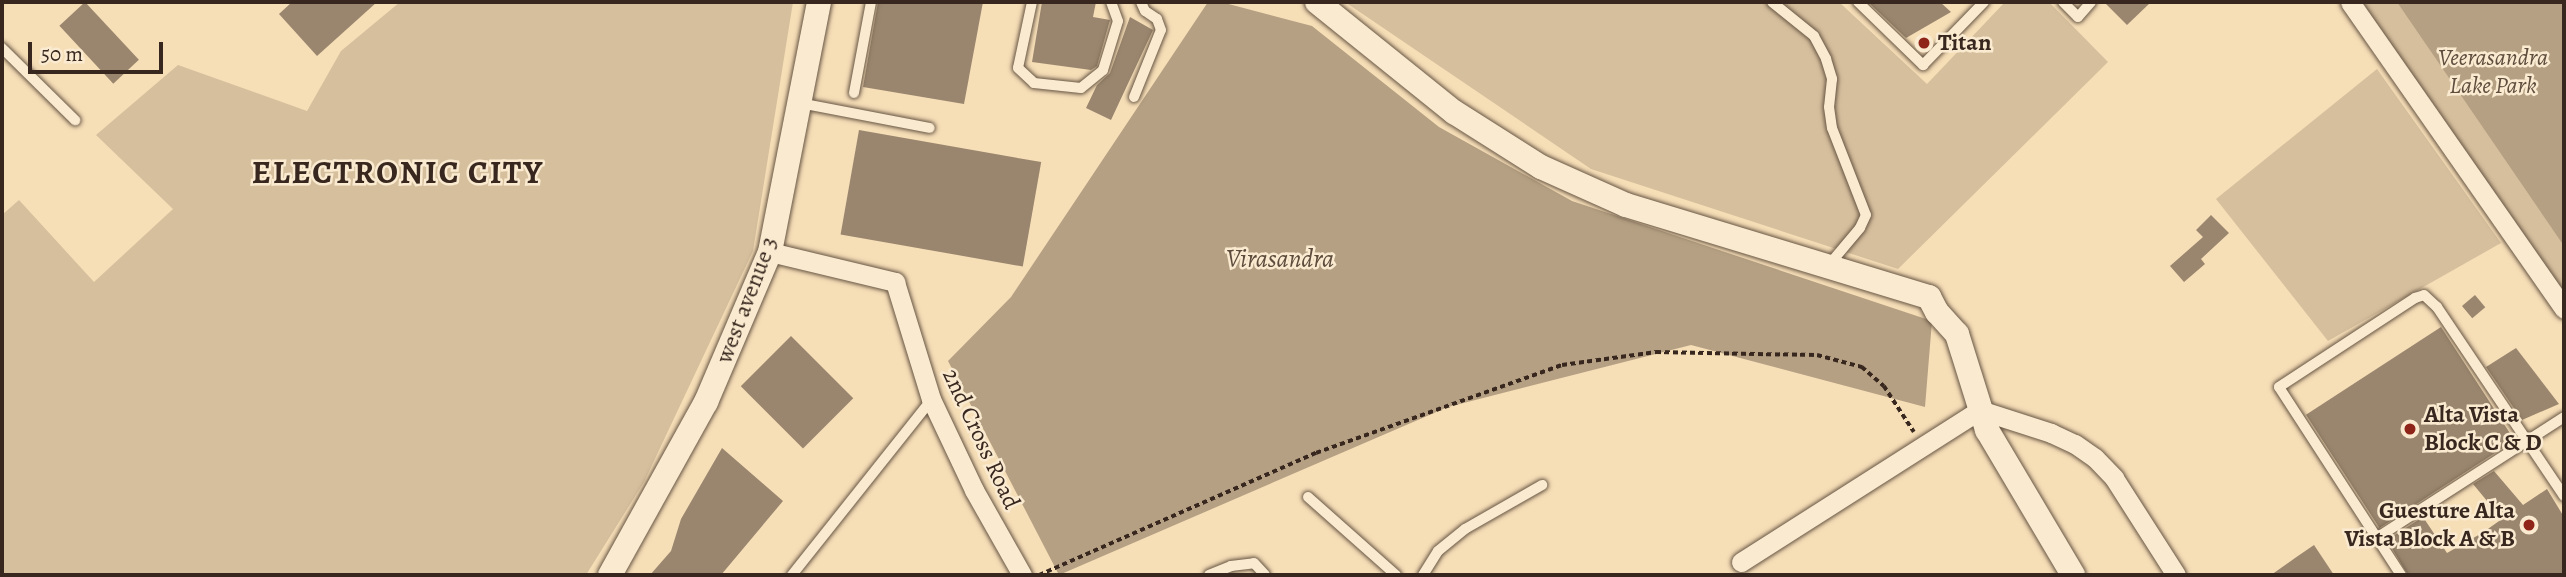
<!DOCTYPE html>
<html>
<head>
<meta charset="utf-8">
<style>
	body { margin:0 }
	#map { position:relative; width:2566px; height:577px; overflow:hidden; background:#f6deb7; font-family:Alegreya,serif }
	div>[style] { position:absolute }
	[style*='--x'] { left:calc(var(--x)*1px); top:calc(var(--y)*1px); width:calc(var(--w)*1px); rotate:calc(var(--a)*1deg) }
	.green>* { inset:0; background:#d6bf9d }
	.water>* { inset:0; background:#b5a083 }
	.building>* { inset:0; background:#9a866e; transform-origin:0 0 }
	.path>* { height:3.5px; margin-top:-1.75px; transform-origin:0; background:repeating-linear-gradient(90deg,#37271e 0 5px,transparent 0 8.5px) }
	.roads { filter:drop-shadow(0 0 2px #675544) drop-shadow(0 0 2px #675544) }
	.service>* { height:10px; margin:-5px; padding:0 5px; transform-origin:5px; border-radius:5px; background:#f9ead0 }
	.minor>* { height:19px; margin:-9.5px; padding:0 9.5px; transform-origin:9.5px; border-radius:9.5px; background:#f9ead0 }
	.tertiary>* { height:24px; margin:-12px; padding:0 12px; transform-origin:12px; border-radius:12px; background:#f9ead0 }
	.dots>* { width:19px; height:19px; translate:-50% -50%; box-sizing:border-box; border:4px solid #f9ead0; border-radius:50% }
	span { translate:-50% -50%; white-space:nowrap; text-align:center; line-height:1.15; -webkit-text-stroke:5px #f9ead0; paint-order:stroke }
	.poi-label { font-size:24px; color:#37271e; font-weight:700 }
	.left { translate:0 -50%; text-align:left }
	.right { translate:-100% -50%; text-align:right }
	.park-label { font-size:24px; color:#5f4d3e; font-style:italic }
	.street-label { font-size:24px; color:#37271e }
	.water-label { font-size:26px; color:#5d4b3c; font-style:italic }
	.district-label { font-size:32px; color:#37271e; font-weight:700; letter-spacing:2px }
	.frame { position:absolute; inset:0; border:4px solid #37271e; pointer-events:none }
	.scale { position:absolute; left:28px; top:42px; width:135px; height:32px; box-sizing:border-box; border:4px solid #37271e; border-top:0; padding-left:9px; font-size:21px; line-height:24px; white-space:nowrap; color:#37271e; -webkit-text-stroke:5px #f9ead0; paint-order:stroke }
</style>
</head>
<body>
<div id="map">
	<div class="green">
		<div style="clip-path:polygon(400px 2px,793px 2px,753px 251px,644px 482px,586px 575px,2px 575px,2px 215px,19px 200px,94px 282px,173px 209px,96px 135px,178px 65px,307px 111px,341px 51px)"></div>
		<div style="clip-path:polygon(1345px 2px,1839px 2px,1927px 84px,2005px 2px,2049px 2px,2108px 62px,1898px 269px,1591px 169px)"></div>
		<div style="clip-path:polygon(2360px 2px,2564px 2px,2564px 296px)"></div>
		<div style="clip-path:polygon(2377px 69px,2501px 243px,2328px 341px,2216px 199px)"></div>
	</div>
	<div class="water">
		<div style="clip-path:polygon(1208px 2px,1221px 2px,1312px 26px,1439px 127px,1572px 201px,1932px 321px,1925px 407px,1691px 345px,1448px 407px,1059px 575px,948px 361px,1011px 297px)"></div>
		<div style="clip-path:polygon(2397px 2px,2564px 2px,2564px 246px)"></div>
	</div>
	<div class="building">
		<div style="left:85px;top:2px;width:79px;height:35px;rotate:47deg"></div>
		<div style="clip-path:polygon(292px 2px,377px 2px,317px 56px,279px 14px)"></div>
		<div style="clip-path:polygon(878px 2px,983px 2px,964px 104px,863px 87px)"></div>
		<div style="clip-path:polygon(1042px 2px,1096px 2px,1093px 17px,1110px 20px,1097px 66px,1091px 70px,1032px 62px)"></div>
		<div style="clip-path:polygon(1868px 2px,1940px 2px,1951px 12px,1906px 38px)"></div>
		<div style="clip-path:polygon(2104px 2px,2151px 2px,2127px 25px)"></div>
		<div style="clip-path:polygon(1130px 17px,1153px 30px,1111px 120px,1086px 108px,1097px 85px,1110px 73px)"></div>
		<div style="left:859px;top:130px;width:185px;height:106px;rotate:10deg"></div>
		<div style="clip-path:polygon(2211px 215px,2229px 233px,2201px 259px,2205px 264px,2184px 282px,2170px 266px,2203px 237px,2196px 230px)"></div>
		<div style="left:2475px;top:295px;width:16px;height:17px;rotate:50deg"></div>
		<div style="left:2441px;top:327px;width:135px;height:161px;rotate:57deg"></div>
		<div style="left:791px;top:336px;width:88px;height:71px;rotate:45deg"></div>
		<div style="clip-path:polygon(2516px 348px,2559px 404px,2522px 420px,2486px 367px)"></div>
		<div style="clip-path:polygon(722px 448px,783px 501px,721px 575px,650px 575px,671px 551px,681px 519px)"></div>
		<div style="clip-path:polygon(2494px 471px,2523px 505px,2547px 489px,2564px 517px,2564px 575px,2408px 575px,2387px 540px,2423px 517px,2447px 553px,2482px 533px,2502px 519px,2473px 484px)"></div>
		<div style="clip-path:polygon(2314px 545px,2334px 575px,2271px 575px,2295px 558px)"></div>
	</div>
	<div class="path">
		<div style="--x:1039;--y:575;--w:303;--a:-23.8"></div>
		<div style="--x:1316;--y:453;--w:261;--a:-19.7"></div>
		<div style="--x:1562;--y:365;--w:95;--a:-7.9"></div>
		<div style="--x:1656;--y:352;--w:161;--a:1.1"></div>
		<div style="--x:1817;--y:355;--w:47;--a:14.9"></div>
		<div style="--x:1862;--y:367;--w:29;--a:41"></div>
		<div style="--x:1884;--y:386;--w:55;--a:56.9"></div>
	</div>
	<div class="roads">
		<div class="service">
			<div style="--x:1032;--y:2;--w:67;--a:102"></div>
			<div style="--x:1018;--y:68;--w:22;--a:43"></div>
			<div style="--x:1034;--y:83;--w:47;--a:6.1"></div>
			<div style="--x:1081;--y:88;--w:28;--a:-39"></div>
			<div style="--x:1103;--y:70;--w:51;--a:-73"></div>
			<div style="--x:1118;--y:21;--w:20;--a:-110"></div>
			<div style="--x:1772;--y:2;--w:54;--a:39"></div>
			<div style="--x:1814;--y:36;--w:26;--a:62"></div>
			<div style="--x:1826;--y:59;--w:21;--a:73"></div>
			<div style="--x:1832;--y:79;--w:28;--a:96"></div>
			<div style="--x:1829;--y:107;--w:21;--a:82"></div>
			<div style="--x:1832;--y:128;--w:93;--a:68.7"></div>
			<div style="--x:1866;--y:215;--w:14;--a:115"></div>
			<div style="--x:1860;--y:228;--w:50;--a:130.1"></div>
			<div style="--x:1858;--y:2;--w:91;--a:44.1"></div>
			<div style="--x:1923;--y:65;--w:88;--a:-45.9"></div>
			<div style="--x:2063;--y:2;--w:21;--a:45"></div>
			<div style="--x:2078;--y:17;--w:20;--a:-49"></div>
			<div style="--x:2;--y:48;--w:103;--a:44.6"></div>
			<div style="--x:854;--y:93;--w:93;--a:-79.4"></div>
			<div style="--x:1134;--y:97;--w:72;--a:-68.1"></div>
			<div style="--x:1161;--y:30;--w:12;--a:-110"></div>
			<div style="--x:1157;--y:19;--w:14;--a:-146"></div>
			<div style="--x:1145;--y:11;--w:10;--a:-114"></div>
			<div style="--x:800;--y:103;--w:132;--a:10.9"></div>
			<div style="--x:1308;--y:497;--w:118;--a:41.6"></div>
			<div style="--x:2378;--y:537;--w:221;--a:-32.8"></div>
			<div style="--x:792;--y:575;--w:223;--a:-51.5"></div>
			<div style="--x:1209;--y:575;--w:24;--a:-22"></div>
			<div style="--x:1231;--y:566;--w:23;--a:-7"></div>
			<div style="--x:1254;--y:563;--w:16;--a:47"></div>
			<div style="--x:1423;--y:575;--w:28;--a:-58"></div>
			<div style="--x:1438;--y:551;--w:35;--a:-39"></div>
			<div style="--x:1465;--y:529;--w:89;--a:-29.7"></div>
			<div style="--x:2401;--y:575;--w:224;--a:-123"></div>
			<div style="--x:2279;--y:387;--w:163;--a:-33.2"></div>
			<div style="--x:2415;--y:298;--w:9;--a:-18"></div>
			<div style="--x:2424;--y:295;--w:18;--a:43"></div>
			<div style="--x:2437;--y:307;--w:228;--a:56.1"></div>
		</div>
		<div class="minor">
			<div style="--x:2350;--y:2;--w:374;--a:55.1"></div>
			<div style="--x:770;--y:252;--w:129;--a:13.5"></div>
			<div style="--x:895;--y:282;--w:122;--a:72.9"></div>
			<div style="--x:931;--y:399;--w:101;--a:64.7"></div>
			<div style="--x:974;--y:490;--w:98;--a:60.5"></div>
			<div style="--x:1741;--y:562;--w:283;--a:-32.5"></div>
			<div style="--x:1980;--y:410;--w:75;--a:17.9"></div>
			<div style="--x:2051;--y:433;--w:26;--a:25"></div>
			<div style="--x:2075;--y:444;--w:24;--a:35"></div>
			<div style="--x:2095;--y:458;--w:28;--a:46"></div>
			<div style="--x:2114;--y:478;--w:115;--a:57.4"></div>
		</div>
		<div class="tertiary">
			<div style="--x:1317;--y:2;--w:176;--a:38.8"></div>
			<div style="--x:1454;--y:112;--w:103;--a:32.3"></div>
			<div style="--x:1541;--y:167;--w:93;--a:24.1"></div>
			<div style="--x:1626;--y:205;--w:317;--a:16.9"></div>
			<div style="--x:1929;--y:297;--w:17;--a:62"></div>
			<div style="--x:1937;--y:312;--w:30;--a:48"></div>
			<div style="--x:1957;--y:334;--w:101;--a:72.6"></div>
			<div style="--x:1987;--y:430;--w:169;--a:59.3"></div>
			<div style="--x:610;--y:575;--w:198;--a:-61"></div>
			<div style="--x:706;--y:402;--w:163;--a:-66.9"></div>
			<div style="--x:770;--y:252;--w:255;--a:-78.9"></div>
		</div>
	</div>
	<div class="dots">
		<div style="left:1924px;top:43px;background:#8f2418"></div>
		<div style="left:2410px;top:429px;background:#8f2418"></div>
		<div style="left:2529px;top:525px;background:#8f2418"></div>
	</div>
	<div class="poi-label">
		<span class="left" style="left:1938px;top:43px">Titan</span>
		<span class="left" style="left:2424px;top:429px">Alta Vista<br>Block C &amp; D</span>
		<span class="right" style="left:2515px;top:525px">Guesture Alta<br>Vista Block A &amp; B</span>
	</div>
	<div class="park-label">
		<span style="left:2493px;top:72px">Veerasandra<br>Lake Park</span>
	</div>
	<div class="street-label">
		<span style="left:747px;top:300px;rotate:-69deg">west avenue 3</span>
		<span style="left:981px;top:439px;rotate:65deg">2nd Cross Road</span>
	</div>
	<div class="water-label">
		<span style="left:1280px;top:259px">Virasandra</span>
	</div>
	<div class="district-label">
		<span style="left:398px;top:172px">ELECTRONIC CITY</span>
	</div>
	<div class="frame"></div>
	<div class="scale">50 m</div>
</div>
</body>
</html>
